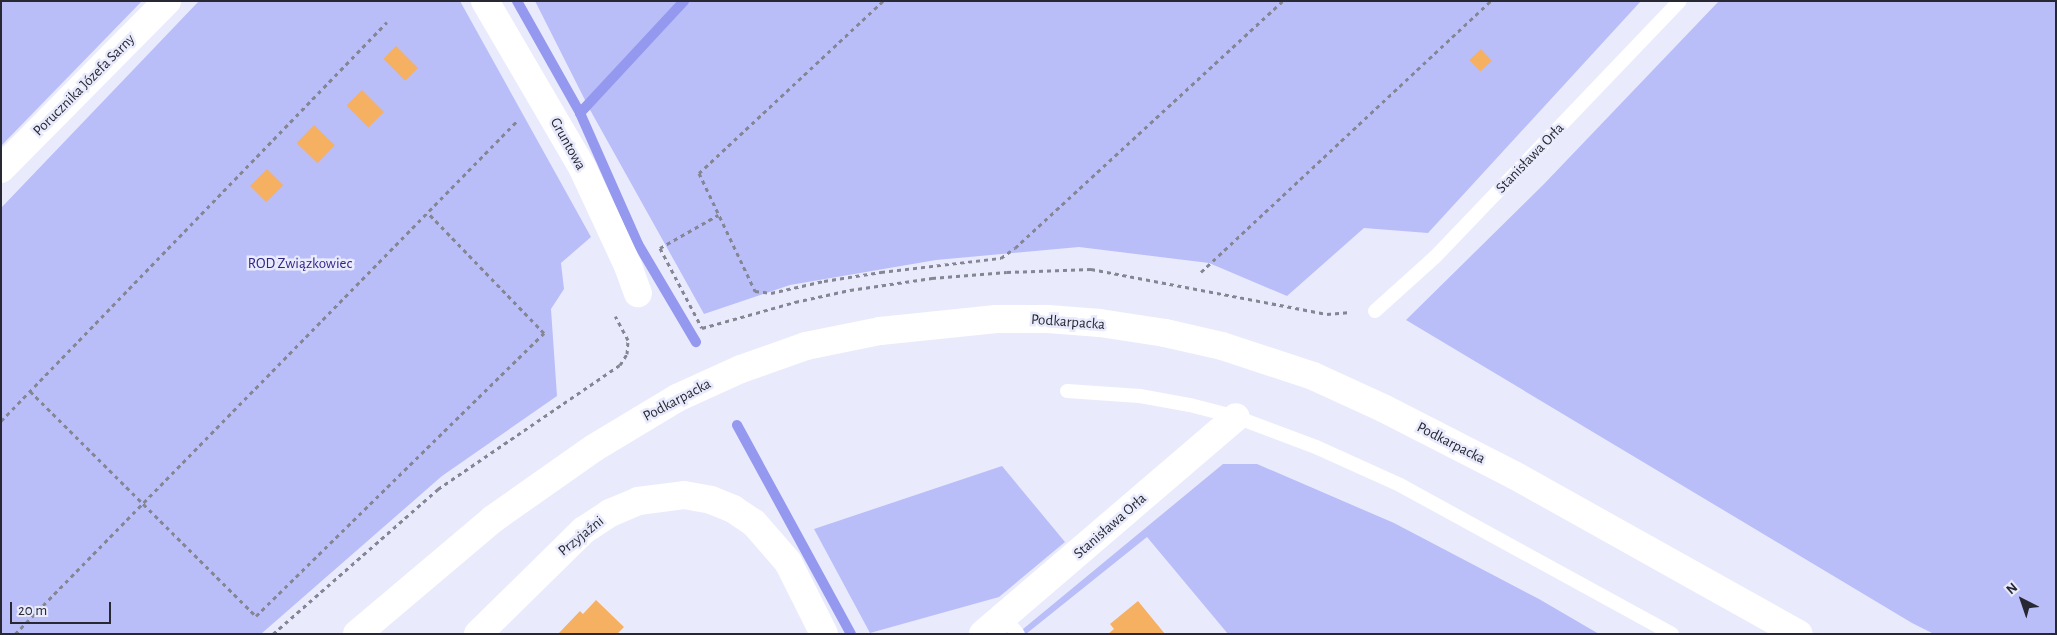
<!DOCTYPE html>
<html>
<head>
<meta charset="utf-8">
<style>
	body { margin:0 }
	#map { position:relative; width:2057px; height:635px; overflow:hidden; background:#e9ebfd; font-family:"Alegreya Sans",sans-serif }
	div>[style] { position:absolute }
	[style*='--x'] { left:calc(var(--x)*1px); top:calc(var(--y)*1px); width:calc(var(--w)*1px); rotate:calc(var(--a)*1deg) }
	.green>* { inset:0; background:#b9bef9 }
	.stream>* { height:10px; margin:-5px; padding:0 5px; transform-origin:5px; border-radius:5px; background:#9498ef }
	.building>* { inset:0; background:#f6b062; transform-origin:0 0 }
	.path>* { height:3px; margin-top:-1.5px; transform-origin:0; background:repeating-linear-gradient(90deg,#848694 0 4px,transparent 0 8px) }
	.lane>* { height:14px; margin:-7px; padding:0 7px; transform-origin:7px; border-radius:7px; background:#fff }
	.street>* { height:28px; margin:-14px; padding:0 14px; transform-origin:14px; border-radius:14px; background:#fff }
	.secondary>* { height:28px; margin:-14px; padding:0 14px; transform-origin:14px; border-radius:14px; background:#fff }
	span { translate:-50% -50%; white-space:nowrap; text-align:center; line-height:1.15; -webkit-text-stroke:5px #e9ebfd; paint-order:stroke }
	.street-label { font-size:15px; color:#272833 }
	.park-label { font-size:15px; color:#322588 }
	.frame { position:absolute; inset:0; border:2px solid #272833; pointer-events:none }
	.north { position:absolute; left:1997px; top:575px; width:50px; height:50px; -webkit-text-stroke:4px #e9ebfd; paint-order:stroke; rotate:319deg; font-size:14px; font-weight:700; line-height:20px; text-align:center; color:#272833 }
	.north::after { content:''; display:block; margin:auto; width:18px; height:22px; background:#272833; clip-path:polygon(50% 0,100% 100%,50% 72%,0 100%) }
	.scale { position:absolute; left:10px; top:602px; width:101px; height:22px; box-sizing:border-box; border:2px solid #272833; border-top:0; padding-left:6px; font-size:15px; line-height:18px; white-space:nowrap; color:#272833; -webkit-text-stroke:4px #e9ebfd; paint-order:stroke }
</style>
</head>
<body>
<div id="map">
	<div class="green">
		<div style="clip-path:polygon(1px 1px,142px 1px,1px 146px)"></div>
		<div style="clip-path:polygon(199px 1px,460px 1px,591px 237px,561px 263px,564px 289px,551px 309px,557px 396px,442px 476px,261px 634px,1px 634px,1px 208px)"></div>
		<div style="clip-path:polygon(535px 1px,1641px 1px,1428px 233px,1364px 228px,1287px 296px,1209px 263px,1079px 247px,936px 260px,790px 285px,704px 314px,589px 108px)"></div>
		<div style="clip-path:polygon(1719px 1px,2056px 1px,2056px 634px,1934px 634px,1912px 623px,1406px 320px,1544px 184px)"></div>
		<div style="clip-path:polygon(1223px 464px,1257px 464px,1394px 523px,1539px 599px,1599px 634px,1228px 634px,1147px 537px,1026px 634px,1017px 634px)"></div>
		<div style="clip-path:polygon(1002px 466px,1065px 542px,999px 597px,870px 633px,814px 529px)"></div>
	</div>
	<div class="stream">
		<div style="--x:517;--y:1;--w:129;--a:60.6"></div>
		<div style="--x:580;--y:113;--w:143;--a:66.1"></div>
		<div style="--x:638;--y:244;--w:114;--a:59.4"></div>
		<div style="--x:580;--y:113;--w:153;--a:-47.1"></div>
		<div style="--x:737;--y:425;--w:238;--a:61.4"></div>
	</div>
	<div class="building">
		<div style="left:396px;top:46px;width:31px;height:18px;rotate:45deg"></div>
		<div style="left:1481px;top:49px;width:16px;height:16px;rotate:47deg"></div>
		<div style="left:362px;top:90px;width:31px;height:22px;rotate:45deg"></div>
		<div style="left:314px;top:125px;width:29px;height:25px;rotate:44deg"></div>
		<div style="left:267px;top:169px;width:23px;height:24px;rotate:45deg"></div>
		<div style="clip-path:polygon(596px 600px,624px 627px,617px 634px,558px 634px,580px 611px,583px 614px)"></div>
		<div style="clip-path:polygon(1138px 601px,1165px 634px,1108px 634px,1114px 629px,1110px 624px)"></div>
	</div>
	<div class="path">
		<div style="--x:883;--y:1;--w:252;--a:136.9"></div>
		<div style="--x:699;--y:173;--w:131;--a:64.6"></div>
		<div style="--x:755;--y:291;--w:16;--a:7"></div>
		<div style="--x:771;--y:293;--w:54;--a:-12.8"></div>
		<div style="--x:824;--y:281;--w:58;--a:-9"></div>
		<div style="--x:881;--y:272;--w:121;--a:-6.7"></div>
		<div style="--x:1001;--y:258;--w:17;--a:-36"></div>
		<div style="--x:1015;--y:248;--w:364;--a:-42.7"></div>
		<div style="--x:660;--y:248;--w:90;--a:62.3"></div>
		<div style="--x:702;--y:328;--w:97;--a:-15.6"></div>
		<div style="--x:795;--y:302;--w:56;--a:-12.3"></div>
		<div style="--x:850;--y:290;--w:83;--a:-8.3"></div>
		<div style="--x:932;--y:278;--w:75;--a:-4.6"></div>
		<div style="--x:1007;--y:272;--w:84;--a:-2"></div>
		<div style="--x:1091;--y:269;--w:240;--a:10.8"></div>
		<div style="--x:1327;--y:314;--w:24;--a:-5"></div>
		<div style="--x:660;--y:248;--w:67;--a:-29.6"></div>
		<div style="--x:1201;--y:272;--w:397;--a:-43.1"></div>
		<div style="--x:30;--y:391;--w:319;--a:44.9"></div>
		<div style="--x:256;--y:616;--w:404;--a:-44.5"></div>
		<div style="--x:544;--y:333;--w:167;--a:-134"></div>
		<div style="--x:1;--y:421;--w:555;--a:-45.95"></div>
		<div style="--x:15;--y:634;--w:719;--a:-45.62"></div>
		<div style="--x:273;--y:634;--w:220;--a:-41.3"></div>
		<div style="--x:438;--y:489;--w:220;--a:-34.3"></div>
		<div style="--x:620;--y:365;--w:13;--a:-58"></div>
		<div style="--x:627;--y:354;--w:14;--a:-86"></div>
		<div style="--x:628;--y:340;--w:27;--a:-118"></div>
	</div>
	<div class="lane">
		<div style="--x:1375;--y:311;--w:81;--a:-42"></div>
		<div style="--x:1435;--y:257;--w:354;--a:-46.3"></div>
		<div style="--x:1067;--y:391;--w:73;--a:3.9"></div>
		<div style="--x:1140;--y:396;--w:51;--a:10.2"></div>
		<div style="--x:1190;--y:405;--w:48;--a:14.6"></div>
		<div style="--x:1236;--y:417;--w:85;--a:20.6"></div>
		<div style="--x:1316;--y:447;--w:92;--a:24.3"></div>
		<div style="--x:1400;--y:485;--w:310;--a:28.7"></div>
		<div style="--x:1004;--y:617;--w:22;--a:51"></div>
	</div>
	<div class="street">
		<div style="--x:485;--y:1;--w:194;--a:59.7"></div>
		<div style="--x:583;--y:169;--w:107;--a:65.1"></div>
		<div style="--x:628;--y:266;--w:29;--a:70"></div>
		<div style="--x:1;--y:169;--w:236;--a:-45.3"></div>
		<div style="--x:478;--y:634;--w:148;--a:-44.5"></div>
		<div style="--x:584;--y:530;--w:31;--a:-33"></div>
		<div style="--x:610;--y:513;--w:30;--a:-23"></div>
		<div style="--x:638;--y:501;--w:46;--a:-7.4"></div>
		<div style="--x:684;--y:495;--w:27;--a:10"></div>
		<div style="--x:711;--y:500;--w:24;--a:22"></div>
		<div style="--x:733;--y:509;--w:25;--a:34"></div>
		<div style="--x:754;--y:523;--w:52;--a:48.9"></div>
		<div style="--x:788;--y:562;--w:80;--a:63.4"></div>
		<div style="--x:983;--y:634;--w:333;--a:-40.6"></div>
	</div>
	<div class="secondary">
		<div style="--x:357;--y:634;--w:178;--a:-40.2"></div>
		<div style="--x:493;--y:519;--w:123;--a:-35.1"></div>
		<div style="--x:594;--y:448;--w:97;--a:-31.1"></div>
		<div style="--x:677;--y:398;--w:70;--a:-24.4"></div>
		<div style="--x:741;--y:369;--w:69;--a:-19.5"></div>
		<div style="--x:806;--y:346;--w:76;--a:-11.5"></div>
		<div style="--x:880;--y:331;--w:117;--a:-5.9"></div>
		<div style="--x:996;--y:319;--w:52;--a:0"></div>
		<div style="--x:1048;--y:319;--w:52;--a:4.4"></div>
		<div style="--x:1100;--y:323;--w:66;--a:8.7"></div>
		<div style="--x:1165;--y:333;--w:58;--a:12.8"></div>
		<div style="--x:1222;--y:346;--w:96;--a:18.2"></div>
		<div style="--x:1313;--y:376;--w:77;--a:24.6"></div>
		<div style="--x:1383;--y:408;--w:147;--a:27.1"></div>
		<div style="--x:1514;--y:475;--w:326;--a:29.2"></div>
	</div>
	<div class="street-label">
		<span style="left:84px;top:85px;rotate:-45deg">Porucznika Józefa Sarny</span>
		<span style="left:568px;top:144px;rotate:61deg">Gruntowa</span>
		<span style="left:1530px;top:158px;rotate:-46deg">Stanisława Orła</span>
		<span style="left:1068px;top:322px;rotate:4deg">Podkarpacka</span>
		<span style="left:677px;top:400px;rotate:-28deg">Podkarpacka</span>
		<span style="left:1451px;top:443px;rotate:27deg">Podkarpacka</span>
		<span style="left:1110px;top:526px;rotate:-41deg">Stanisława Orła</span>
		<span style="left:581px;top:536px;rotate:-39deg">Przyjaźni</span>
	</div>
	<div class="park-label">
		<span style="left:300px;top:264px">ROD Związkowiec</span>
	</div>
	<div class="frame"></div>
	<div class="north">N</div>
	<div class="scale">20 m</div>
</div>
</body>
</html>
